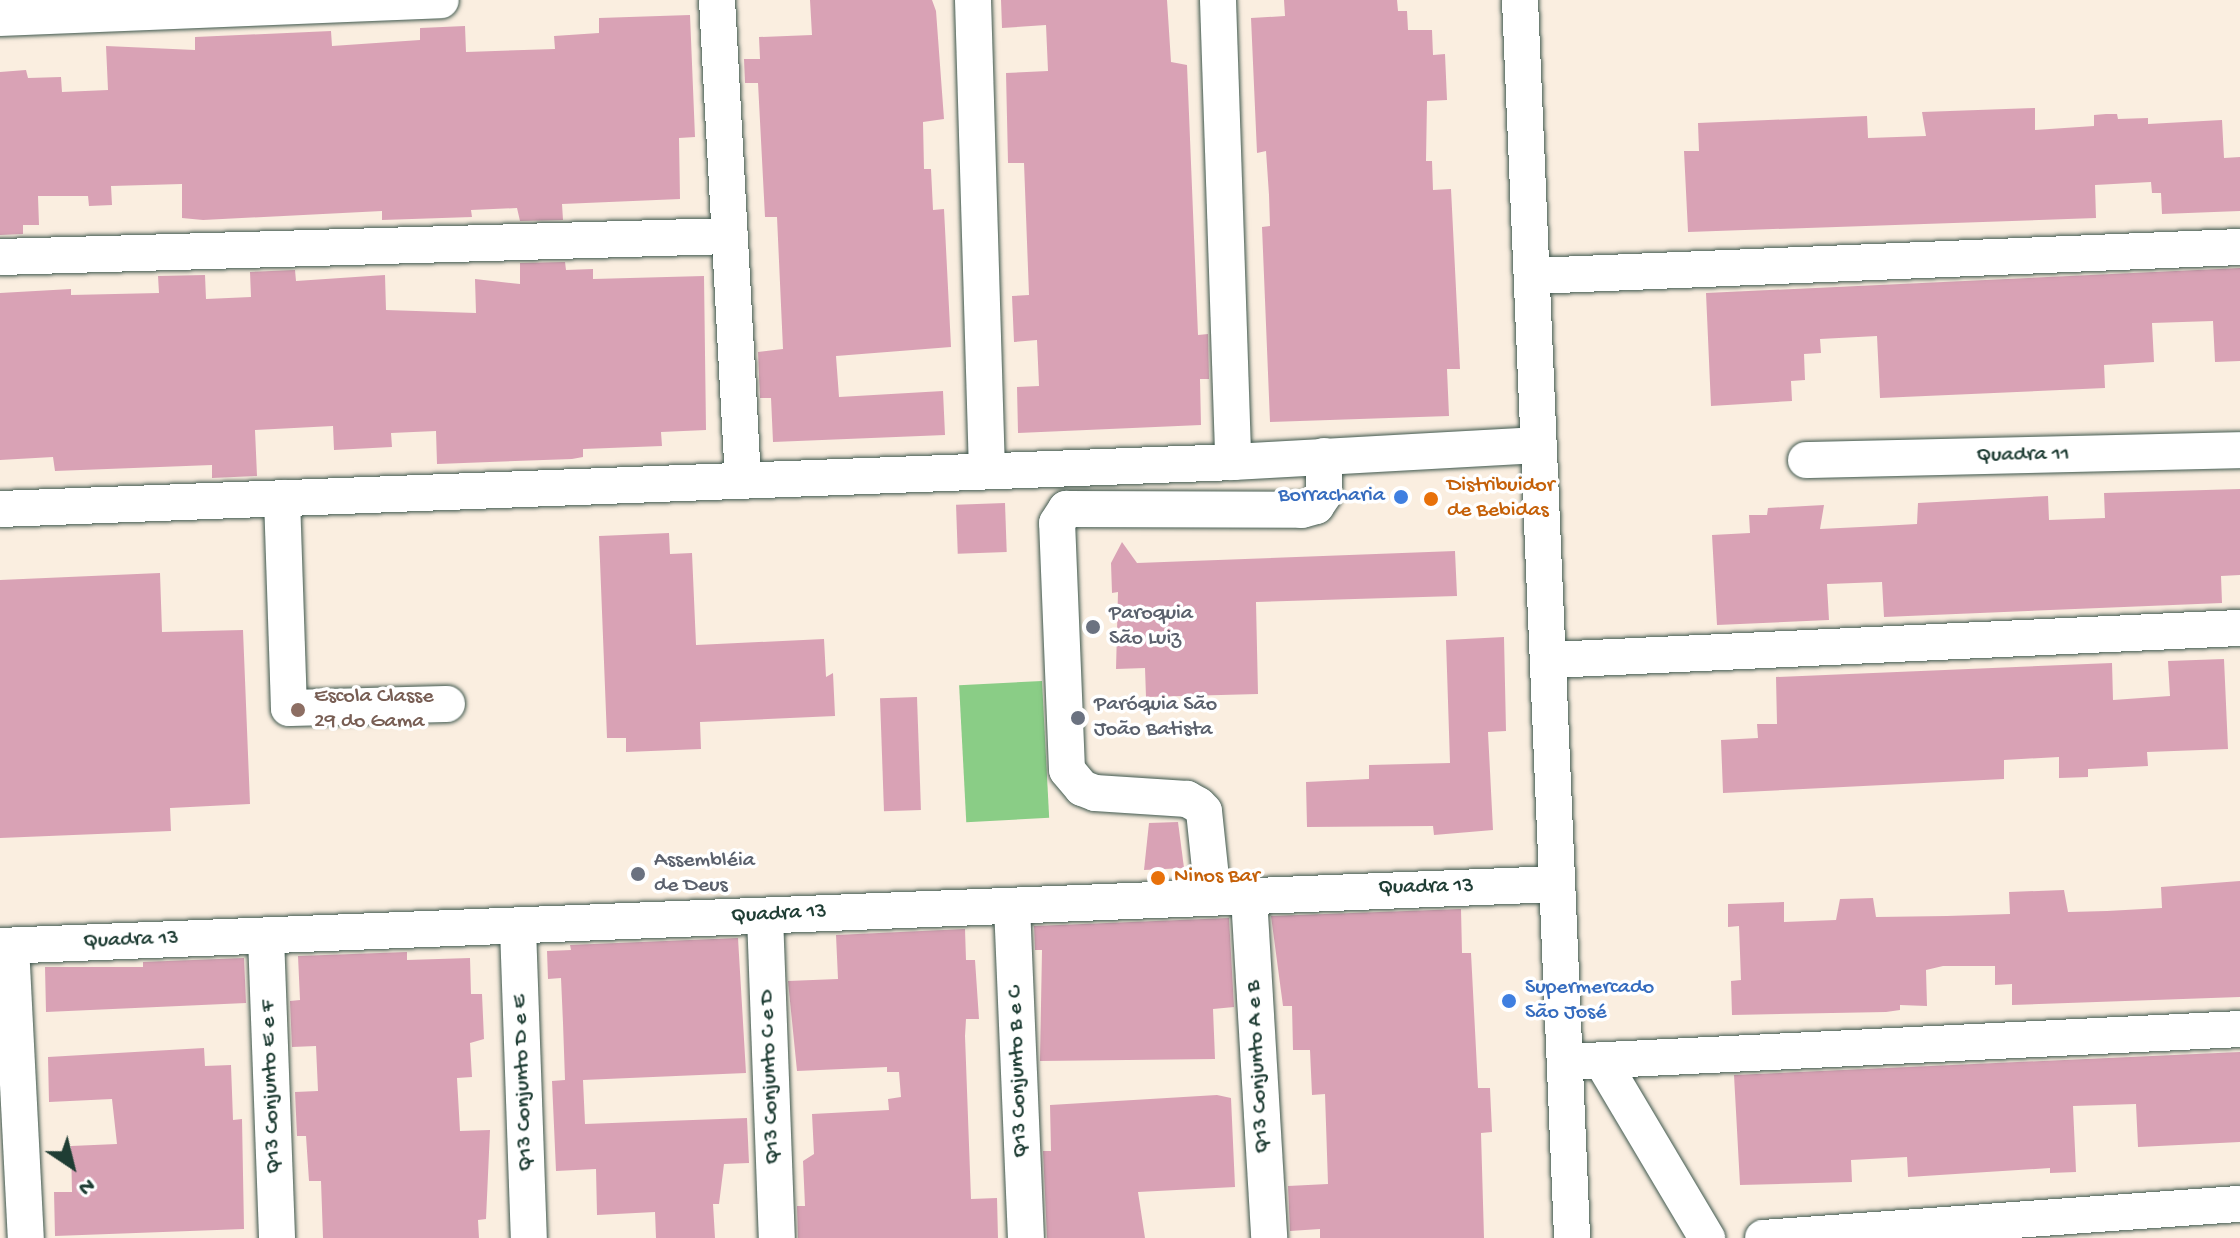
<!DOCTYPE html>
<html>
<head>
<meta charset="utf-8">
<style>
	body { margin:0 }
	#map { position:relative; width:2240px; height:1238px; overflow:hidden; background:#faeee0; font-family:"Gochi Hand",sans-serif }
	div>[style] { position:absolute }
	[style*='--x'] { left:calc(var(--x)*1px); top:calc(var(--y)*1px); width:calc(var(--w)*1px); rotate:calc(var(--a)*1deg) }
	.green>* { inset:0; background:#8acd86; transform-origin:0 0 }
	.building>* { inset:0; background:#d9a2b5; transform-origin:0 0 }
	.roads { filter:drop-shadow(0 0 2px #40584e) drop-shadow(0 0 2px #40584e) }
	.minor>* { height:36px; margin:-18px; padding:0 18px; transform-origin:18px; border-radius:18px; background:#fff }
	.dots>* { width:22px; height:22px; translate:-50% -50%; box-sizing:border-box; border:4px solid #fff; border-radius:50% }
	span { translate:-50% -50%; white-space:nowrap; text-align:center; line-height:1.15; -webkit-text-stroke:7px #fff; paint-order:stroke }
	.street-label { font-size:22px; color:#1f3d34 }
	.food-label { font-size:22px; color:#c56008 }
	.left { translate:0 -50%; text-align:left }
	.shop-label { font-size:22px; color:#366cbe }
	.right { translate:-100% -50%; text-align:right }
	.worship-label { font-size:22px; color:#5b616d }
	.education-label { font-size:22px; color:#785e54 }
	.north { position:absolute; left:32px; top:1126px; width:80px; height:80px; -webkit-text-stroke:6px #fff; paint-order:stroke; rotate:145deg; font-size:22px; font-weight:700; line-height:32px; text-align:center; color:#1f3d34 }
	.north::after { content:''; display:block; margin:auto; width:28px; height:36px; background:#1f3d34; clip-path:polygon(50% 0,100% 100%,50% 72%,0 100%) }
</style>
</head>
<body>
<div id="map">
	<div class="green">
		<div style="left:1042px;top:681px;width:137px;height:83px;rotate:87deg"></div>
	</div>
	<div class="building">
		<div style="clip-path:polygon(810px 0,932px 0,936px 11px,944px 119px,923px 122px,924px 169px,931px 169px,933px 210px,944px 209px,951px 347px,836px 356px,839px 397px,943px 391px,945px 435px,773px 442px,771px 398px,760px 398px,758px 352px,783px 349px,777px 217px,765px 217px,758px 83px,745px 83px,744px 59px,760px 59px,759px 37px,812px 35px)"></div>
		<div style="clip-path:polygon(1001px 0,1167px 0,1171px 62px,1187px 65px,1198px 335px,1208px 334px,1209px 379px,1200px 379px,1201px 425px,1018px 433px,1017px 387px,1039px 386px,1037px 340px,1014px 342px,1012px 296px,1029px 295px,1024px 163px,1008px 163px,1006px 73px,1048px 71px,1046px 25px,1002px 28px)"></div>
		<div style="clip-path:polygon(1284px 0,1397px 0,1398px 11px,1407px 11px,1408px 30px,1432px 30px,1433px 55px,1445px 54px,1447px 100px,1427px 101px,1426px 161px,1432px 161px,1433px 190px,1451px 189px,1460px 369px,1447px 369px,1449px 416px,1270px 422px,1262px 227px,1270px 226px,1269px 195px,1266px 151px,1257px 153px,1251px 18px,1285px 16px)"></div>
		<div style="clip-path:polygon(690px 15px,695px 137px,679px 138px,680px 199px,562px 204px,563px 220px,520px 221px,517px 208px,471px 210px,472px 217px,382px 220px,382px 211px,203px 220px,182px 218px,182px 184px,111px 186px,112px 205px,89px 206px,88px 196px,38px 196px,39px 225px,23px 225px,23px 234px,0 235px,0 72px,26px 70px,28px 78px,61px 77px,62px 92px,108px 90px,106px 46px,195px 50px,195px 37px,331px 31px,332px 46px,420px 40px,420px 28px,465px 26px,466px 52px,555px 49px,554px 36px,599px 33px,599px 18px)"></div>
		<div style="clip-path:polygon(2035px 108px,2035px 130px,2094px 126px,2094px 115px,2106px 114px,2117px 114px,2118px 119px,2148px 118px,2148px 124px,2222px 120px,2224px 158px,2240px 157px,2240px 211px,2162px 214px,2161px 193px,2152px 193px,2151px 182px,2095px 185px,2096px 218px,1688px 232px,1684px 151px,1699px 151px,1698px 123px,1867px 116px,1868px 138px,1926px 136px,1922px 112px)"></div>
		<div style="clip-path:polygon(565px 262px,566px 270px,593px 269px,593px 279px,704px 276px,706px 430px,661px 432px,662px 446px,583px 449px,583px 457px,572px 459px,437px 464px,436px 431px,391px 433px,392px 447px,334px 450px,333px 426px,255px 430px,257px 476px,212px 478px,212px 465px,55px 471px,53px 457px,0 460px,0 293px,71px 289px,71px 295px,159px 293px,158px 276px,205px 275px,206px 299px,251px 297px,250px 272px,295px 270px,296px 281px,385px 275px,386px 310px,476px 313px,475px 279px,520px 284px,520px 263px)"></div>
		<div style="clip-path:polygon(2240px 268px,2240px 361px,2215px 362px,2213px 321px,2152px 323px,2154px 362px,2104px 365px,2105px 388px,1880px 398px,1877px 336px,1820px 339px,1821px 353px,1804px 354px,1805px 380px,1791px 381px,1792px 401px,1711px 406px,1706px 293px)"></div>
		<div style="clip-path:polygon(2240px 489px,2240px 575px,2221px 576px,2222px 603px,1884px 617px,1882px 582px,1827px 584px,1829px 620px,1717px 625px,1712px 535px,1750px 533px,1749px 515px,1767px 515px,1768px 508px,1824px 505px,1820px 529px,1881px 526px,1917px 524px,1918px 503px,2048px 496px,2049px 520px,2105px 518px,2104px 493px)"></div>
		<div style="left:1005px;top:503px;width:49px;height:49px;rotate:88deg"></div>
		<div style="clip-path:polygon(669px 533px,670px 554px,692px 553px,696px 645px,824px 639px,826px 677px,833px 673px,835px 716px,700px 722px,701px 749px,626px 752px,626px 738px,607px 738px,599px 536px)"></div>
		<div style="clip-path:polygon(1122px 542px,1137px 563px,1455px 551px,1457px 596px,1256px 602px,1258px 694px,1146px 697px,1145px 668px,1116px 669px,1118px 592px,1112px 593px,1111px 563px)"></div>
		<div style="clip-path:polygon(160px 573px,162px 632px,243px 630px,250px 804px,170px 808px,171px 831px,0 838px,0 580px)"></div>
		<div style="clip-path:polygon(1504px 637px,1506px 731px,1488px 732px,1493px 830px,1434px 835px,1433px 826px,1307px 827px,1306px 782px,1369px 779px,1369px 765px,1450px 763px,1446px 640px)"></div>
		<div style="clip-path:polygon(2224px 659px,2228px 749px,2147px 752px,2148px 766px,2088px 769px,2088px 777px,2059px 778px,2059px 757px,2004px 760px,2004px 779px,1723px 793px,1721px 740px,1758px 738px,1757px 724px,1777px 724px,1776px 677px,2112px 663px,2113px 700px,2170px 696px,2168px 661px)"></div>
		<div style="left:917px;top:697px;width:113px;height:37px;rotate:88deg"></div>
		<div style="clip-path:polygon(1178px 822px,1184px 868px,1144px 870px,1149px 823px)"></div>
		<div style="clip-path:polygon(2240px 881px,2240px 997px,2012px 1005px,2012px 984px,1995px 985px,1995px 966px,1943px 966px,1926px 970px,1927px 1006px,1900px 1005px,1900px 1010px,1886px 1012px,1732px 1015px,1731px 981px,1741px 980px,1739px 926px,1728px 927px,1728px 904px,1784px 902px,1784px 922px,1836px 920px,1840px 899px,1873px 898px,1876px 917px,1947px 916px,2010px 914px,2009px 892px,2064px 890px,2068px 912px,2107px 911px,2162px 908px,2161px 887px)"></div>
		<div style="clip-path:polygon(1461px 909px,1462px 953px,1471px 953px,1478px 1088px,1490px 1088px,1492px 1132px,1481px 1133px,1484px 1238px,1320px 1238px,1320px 1229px,1290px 1231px,1288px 1186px,1328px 1184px,1325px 1094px,1312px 1095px,1310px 1050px,1293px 1050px,1292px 1006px,1283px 1006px,1271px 916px)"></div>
		<div style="clip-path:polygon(1229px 918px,1234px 1007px,1213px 1009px,1215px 1059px,1040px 1061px,1042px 950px,1035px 950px,1034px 926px)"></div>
		<div style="clip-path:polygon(965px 929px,966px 960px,975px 960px,979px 1019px,966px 1019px,965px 1036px,971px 1199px,997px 1198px,998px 1238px,798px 1238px,797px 1206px,805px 1206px,803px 1161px,814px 1154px,812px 1114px,889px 1110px,888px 1099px,901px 1097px,899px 1072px,887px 1072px,887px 1067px,797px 1071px,788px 981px,838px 979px,836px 935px)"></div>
		<div style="clip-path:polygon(738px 938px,746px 1073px,583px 1080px,585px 1124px,747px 1118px,749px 1163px,724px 1164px,719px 1204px,713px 1204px,715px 1238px,656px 1238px,655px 1212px,597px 1215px,596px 1169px,556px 1171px,552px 1081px,565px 1080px,563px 1023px,561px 978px,548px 979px,547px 951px,571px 950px,570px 945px)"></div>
		<div style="clip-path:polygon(407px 952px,407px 960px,470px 958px,471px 994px,482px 994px,484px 1039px,470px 1043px,472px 1077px,457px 1078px,460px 1131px,490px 1130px,486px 1219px,478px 1220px,479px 1238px,323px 1238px,321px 1181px,309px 1181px,306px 1136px,297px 1136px,295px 1092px,318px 1091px,316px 1046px,292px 1047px,290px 1001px,300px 1000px,298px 956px)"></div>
		<div style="clip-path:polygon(244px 958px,246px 1003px,46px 1012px,45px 967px,143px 967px,143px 962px)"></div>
		<div style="clip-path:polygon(204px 1048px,205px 1066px,231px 1065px,233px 1120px,242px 1119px,244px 1229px,55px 1236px,54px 1192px,72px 1192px,71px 1146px,117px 1144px,112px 1099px,49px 1102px,48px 1057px)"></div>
		<div style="clip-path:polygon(2240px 1052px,2240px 1142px,2138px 1147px,2136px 1104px,2073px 1106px,2076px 1172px,2050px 1173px,2050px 1168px,1908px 1177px,1907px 1157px,1851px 1160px,1852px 1182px,1740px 1185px,1734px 1075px)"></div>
		<div style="clip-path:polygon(1217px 1095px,1231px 1098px,1235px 1187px,1138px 1192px,1145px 1238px,1047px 1238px,1043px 1151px,1051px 1151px,1050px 1105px)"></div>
	</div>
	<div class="roads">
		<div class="minor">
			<div style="--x:717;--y:0;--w:479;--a:86.9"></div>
			<div style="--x:973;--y:0;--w:469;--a:88.3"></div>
			<div style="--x:1218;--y:0;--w:462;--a:88.1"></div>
			<div style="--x:1520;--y:0;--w:1239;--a:87.59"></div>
			<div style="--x:0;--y:18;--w:441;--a:-2.3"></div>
			<div style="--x:0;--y:257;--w:730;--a:-1.65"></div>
			<div style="--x:1533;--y:276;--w:708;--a:-2.35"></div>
			<div style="--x:1806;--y:460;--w:434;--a:-1.3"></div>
			<div style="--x:282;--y:498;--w:210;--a:88.1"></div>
			<div style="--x:289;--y:708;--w:158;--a:-1.5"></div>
			<div style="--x:0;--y:509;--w:1234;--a:-2.18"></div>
			<div style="--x:1233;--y:462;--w:306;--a:-3.2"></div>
			<div style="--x:1550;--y:660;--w:691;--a:-2.66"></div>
			<div style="--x:1213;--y:897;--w:86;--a:-96"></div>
			<div style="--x:1204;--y:811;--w:8;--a:-135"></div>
			<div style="--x:1198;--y:805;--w:13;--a:-151"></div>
			<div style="--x:1187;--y:799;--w:92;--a:-176.3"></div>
			<div style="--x:1095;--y:793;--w:14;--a:-159"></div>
			<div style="--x:1082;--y:788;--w:23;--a:-130"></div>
			<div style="--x:1067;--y:770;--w:247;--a:-92.3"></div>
			<div style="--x:1057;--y:523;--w:17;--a:-57"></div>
			<div style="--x:1066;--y:509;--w:236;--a:0.2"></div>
			<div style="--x:1302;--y:510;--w:15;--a:-16"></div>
			<div style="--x:1316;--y:506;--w:14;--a:-56"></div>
			<div style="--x:1324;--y:494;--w:38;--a:-90"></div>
			<div style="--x:1249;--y:897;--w:342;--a:86.6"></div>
			<div style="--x:1012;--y:906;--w:332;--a:87.6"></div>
			<div style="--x:765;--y:916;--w:322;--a:87.9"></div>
			<div style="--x:518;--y:928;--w:310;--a:88"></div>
			<div style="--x:266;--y:937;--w:301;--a:87.9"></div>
			<div style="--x:0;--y:946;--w:1558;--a:-2.28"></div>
			<div style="--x:11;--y:946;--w:292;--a:87.1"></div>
			<div style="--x:1566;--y:1062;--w:675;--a:-2.8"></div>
			<div style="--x:1603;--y:1063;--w:204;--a:59.3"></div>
			<div style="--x:1763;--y:1238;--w:478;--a:-4.1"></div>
		</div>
	</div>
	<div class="dots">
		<div style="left:1401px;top:497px;background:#3f7fe0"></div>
		<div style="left:1431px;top:499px;background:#e8710a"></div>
		<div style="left:1093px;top:627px;background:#6b7280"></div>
		<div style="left:298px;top:710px;background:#8d6e63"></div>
		<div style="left:1078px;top:718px;background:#6b7280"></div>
		<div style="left:638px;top:874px;background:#6b7280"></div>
		<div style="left:1158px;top:878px;background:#e8710a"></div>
		<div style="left:1509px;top:1001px;background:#3f7fe0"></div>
	</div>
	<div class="street-label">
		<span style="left:2023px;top:456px;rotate:-1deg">Quadra 11</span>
		<span style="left:1426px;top:888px;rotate:-1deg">Quadra 13</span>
		<span style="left:779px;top:915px;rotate:-3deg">Quadra 13</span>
		<span style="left:131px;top:941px;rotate:-2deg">Quadra 13</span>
		<span style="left:1259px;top:1067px;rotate:-93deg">Q13 Conjunto A e B</span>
		<span style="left:1019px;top:1072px;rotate:-92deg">Q13 Conjunto B e C</span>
		<span style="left:771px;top:1077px;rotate:-92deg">Q13 Conjunto C e D</span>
		<span style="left:524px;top:1083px;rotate:-92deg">Q13 Conjunto D e E</span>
		<span style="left:272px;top:1087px;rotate:-92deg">Q13 Conjunto E e F</span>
	</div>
	<div class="food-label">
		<span class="left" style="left:1447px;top:499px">Distribuidor<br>de Bebidas</span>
		<span class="left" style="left:1174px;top:878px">Ninos Bar</span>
	</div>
	<div class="shop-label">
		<span class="right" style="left:1385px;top:497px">Borracharia</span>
		<span class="left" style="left:1525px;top:1001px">Supermercado<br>São José</span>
	</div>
	<div class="worship-label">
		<span class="left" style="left:1109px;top:627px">Paroquia<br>São Luiz</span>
		<span class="left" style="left:1094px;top:718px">Paróquia São<br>João Batista</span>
		<span class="left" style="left:654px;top:874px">Assembléia<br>de Deus</span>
	</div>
	<div class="education-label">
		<span class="left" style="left:314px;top:710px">Escola Classe<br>29 do Gama</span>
	</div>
	<div class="north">N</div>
</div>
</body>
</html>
